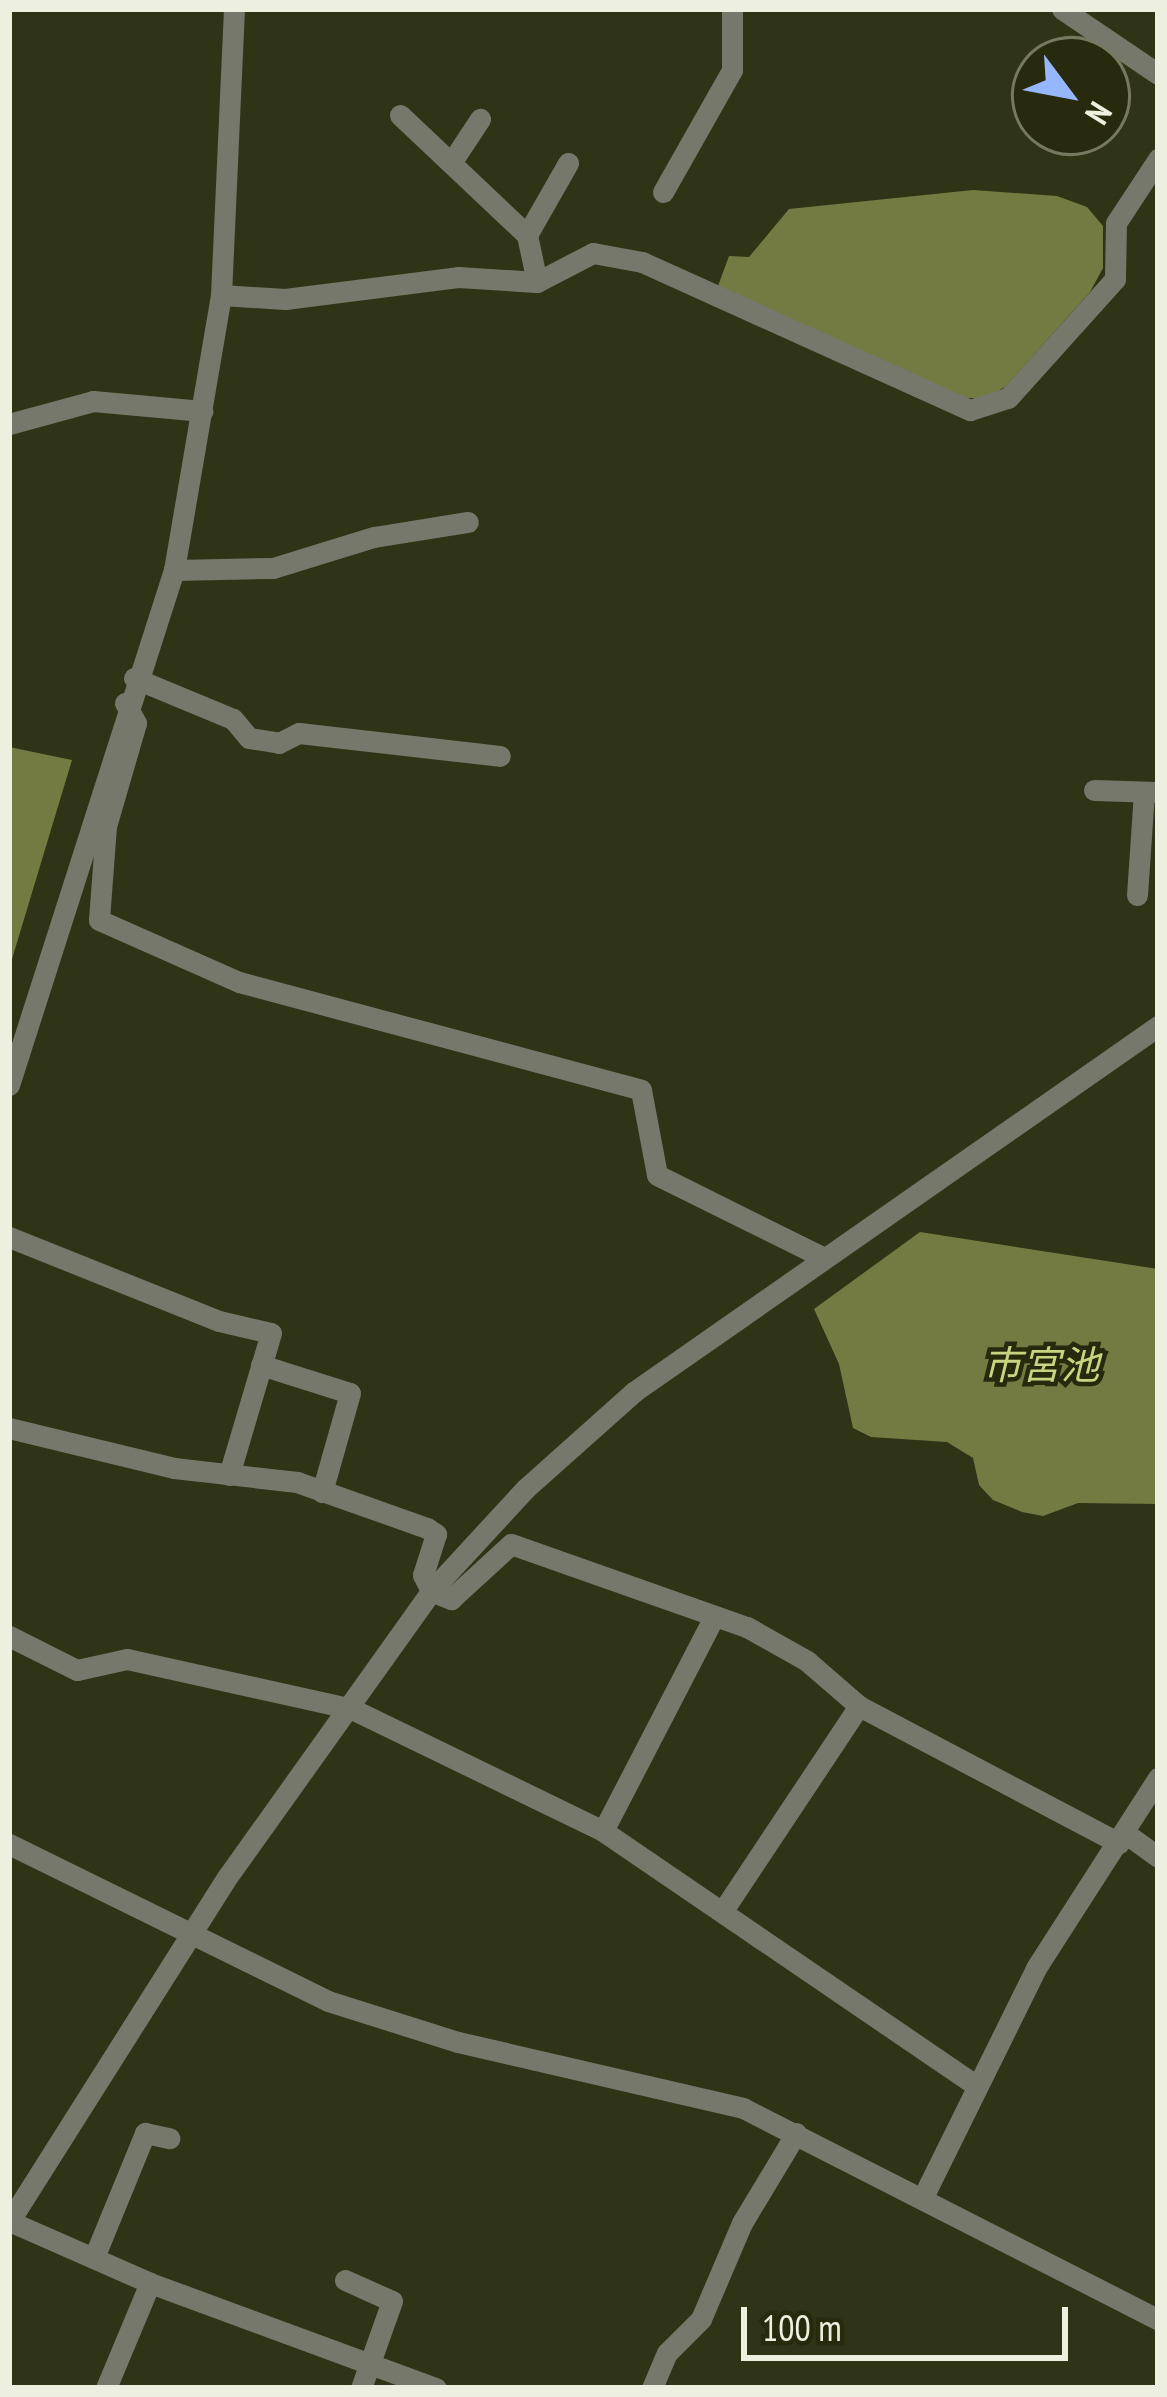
<!DOCTYPE html>
<html>
<head>
<meta charset="utf-8">
<style>
	body { margin:0 }
	#map { position:relative; width:1167px; height:2397px; overflow:hidden; background:#303416; font-family:"PT Sans Narrow","Noto Sans JP",sans-serif }
	div>[style] { position:absolute }
	[style*='--x'] { left:calc(var(--x)*1px); top:calc(var(--y)*1px); width:calc(var(--w)*1px); rotate:calc(var(--a)*1deg) }
	.water>* { inset:0; background:#737b43 }
	.street>* { height:21px; margin:-10.5px; padding:0 10.5px; transform-origin:10.5px; border-radius:10.5px; background:#75786a }
	span { translate:-50% -50%; white-space:nowrap; text-align:center; line-height:1.15; -webkit-text-stroke:9px #272a0c; paint-order:stroke }
	.water-label { font-size:39px; color:#c8d480; font-style:italic }
	.frame { position:absolute; inset:0; border:12px solid #edf0de; pointer-events:none }
	.north { position:absolute; left:1011px; top:36px; width:120px; height:120px; box-sizing:border-box; background:#272a0c; border:3px solid #767960; border-radius:50%; rotate:122deg; font-size:33px; font-weight:700; line-height:48px; text-align:center; color:#edf0de }
	.north::after { content:''; display:block; margin:auto; width:42px; height:54px; background:#96b6fd; clip-path:polygon(50% 0,100% 100%,50% 72%,0 100%) }
	.scale { position:absolute; left:741px; top:2307px; width:327px; height:54px; box-sizing:border-box; border:6px solid #edf0de; border-top:0; padding-left:15px; font-size:36px; line-height:42px; white-space:nowrap; color:#edf0de; -webkit-text-stroke:9px #272a0c; paint-order:stroke }
</style>
</head>
<body>
<div id="map">
	<div class="water">
		<div style="clip-path:polygon(973px 190px,1057px 196px,1087px 207px,1103px 226px,1103px 268px,1090px 292px,1005px 387px,985px 398px,962px 398px,718px 286px,729px 256px,749px 257px,789px 209px)"></div>
		<div style="clip-path:polygon(9px 747px,72px 760px,9px 969px)"></div>
		<div style="clip-path:polygon(920px 1232px,1158px 1269px,1158px 1504px,1078px 1503px,1043px 1516px,1022px 1512px,993px 1500px,979px 1485px,973px 1458px,947px 1442px,871px 1437px,853px 1428px,839px 1364px,814px 1309px)"></div>
	</div>
	<div class="street">
		<div style="--x:1062;--y:9;--w:116;--a:34.1"></div>
		<div style="--x:400;--y:115;--w:175;--a:43.4"></div>
		<div style="--x:527;--y:235;--w:48;--a:78"></div>
		<div style="--x:451;--y:163;--w:53;--a:-56.6"></div>
		<div style="--x:663;--y:192;--w:140;--a:-60.5"></div>
		<div style="--x:732;--y:70;--w:61;--a:-90"></div>
		<div style="--x:527;--y:235;--w:83;--a:-60.3"></div>
		<div style="--x:221;--y:295;--w:64;--a:3.6"></div>
		<div style="--x:285;--y:299;--w:174;--a:-7.2"></div>
		<div style="--x:458;--y:277;--w:79;--a:3.6"></div>
		<div style="--x:537;--y:282;--w:63;--a:-27.4"></div>
		<div style="--x:593;--y:253;--w:50;--a:10.4"></div>
		<div style="--x:642;--y:262;--w:360;--a:24.3"></div>
		<div style="--x:970;--y:410;--w:40;--a:-18"></div>
		<div style="--x:1008;--y:398;--w:160;--a:-48"></div>
		<div style="--x:1115;--y:279;--w:56;--a:-89"></div>
		<div style="--x:1116;--y:223;--w:77;--a:-56.7"></div>
		<div style="--x:9;--y:424;--w:87;--a:-15.3"></div>
		<div style="--x:93;--y:401;--w:110;--a:5.2"></div>
		<div style="--x:174;--y:570;--w:99;--a:-1.2"></div>
		<div style="--x:273;--y:568;--w:106;--a:-17.1"></div>
		<div style="--x:374;--y:537;--w:95;--a:-9.1"></div>
		<div style="--x:134;--y:678;--w:107;--a:22.5"></div>
		<div style="--x:233;--y:719;--w:25;--a:50"></div>
		<div style="--x:249;--y:738;--w:30;--a:9"></div>
		<div style="--x:279;--y:743;--w:22;--a:-27"></div>
		<div style="--x:299;--y:733;--w:202;--a:6.5"></div>
		<div style="--x:125;--y:703;--w:23;--a:61"></div>
		<div style="--x:136;--y:723;--w:107;--a:106.2"></div>
		<div style="--x:106;--y:826;--w:94;--a:94.3"></div>
		<div style="--x:99;--y:920;--w:153;--a:23.9"></div>
		<div style="--x:239;--y:982;--w:416;--a:15"></div>
		<div style="--x:641;--y:1090;--w:86;--a:79.3"></div>
		<div style="--x:657;--y:1175;--w:186;--a:26.4"></div>
		<div style="--x:1094;--y:790;--w:63;--a:1.8"></div>
		<div style="--x:1137;--y:895;--w:103;--a:-86.1"></div>
		<div style="--x:9;--y:1085;--w:541;--a:-72.24"></div>
		<div style="--x:174;--y:570;--w:279;--a:-80.3"></div>
		<div style="--x:221;--y:295;--w:286;--a:-87.4"></div>
		<div style="--x:9;--y:1237;--w:226;--a:21.8"></div>
		<div style="--x:219;--y:1321;--w:53;--a:13"></div>
		<div style="--x:271;--y:1333;--w:148;--a:106.5"></div>
		<div style="--x:261;--y:1365;--w:93;--a:17.5"></div>
		<div style="--x:350;--y:1393;--w:103;--a:105.8"></div>
		<div style="--x:9;--y:1428;--w:170;--a:13.6"></div>
		<div style="--x:174;--y:1468;--w:124;--a:6.5"></div>
		<div style="--x:297;--y:1482;--w:138;--a:19.5"></div>
		<div style="--x:427;--y:1528;--w:11;--a:34"></div>
		<div style="--x:436;--y:1534;--w:43;--a:107.6"></div>
		<div style="--x:423;--y:1575;--w:18;--a:63"></div>
		<div style="--x:431;--y:1591;--w:22;--a:22"></div>
		<div style="--x:451;--y:1599;--w:81;--a:-42.5"></div>
		<div style="--x:511;--y:1544;--w:250;--a:19.4"></div>
		<div style="--x:747;--y:1627;--w:69;--a:29.5"></div>
		<div style="--x:807;--y:1661;--w:69;--a:40.9"></div>
		<div style="--x:859;--y:1706;--w:294;--a:27.8"></div>
		<div style="--x:9;--y:1636;--w:76;--a:26.6"></div>
		<div style="--x:77;--y:1670;--w:51;--a:-12.4"></div>
		<div style="--x:127;--y:1659;--w:230;--a:12.5"></div>
		<div style="--x:352;--y:1709;--w:279;--a:25.9"></div>
		<div style="--x:603;--y:1831;--w:451;--a:34.3"></div>
		<div style="--x:603;--y:1831;--w:241;--a:-62.6"></div>
		<div style="--x:1125;--y:1833;--w:41;--a:36"></div>
		<div style="--x:9;--y:1844;--w:356;--a:26.2"></div>
		<div style="--x:328;--y:2001;--w:136;--a:17.5"></div>
		<div style="--x:458;--y:2042;--w:293;--a:13"></div>
		<div style="--x:743;--y:2108;--w:466;--a:27"></div>
		<div style="--x:724;--y:1909;--w:244;--a:-56.4"></div>
		<div style="--x:923;--y:2197;--w:255;--a:-63.7"></div>
		<div style="--x:1036;--y:1968;--w:226;--a:-57.3"></div>
		<div style="--x:9;--y:2221;--w:154;--a:23.7"></div>
		<div style="--x:150;--y:2283;--w:305;--a:20.2"></div>
		<div style="--x:9;--y:2222;--w:409;--a:-57.7"></div>
		<div style="--x:228;--y:1876;--w:350;--a:-54.5"></div>
		<div style="--x:431;--y:1591;--w:139;--a:-47.3"></div>
		<div style="--x:525;--y:1489;--w:147;--a:-41.7"></div>
		<div style="--x:635;--y:1391;--w:638;--a:-34.91"></div>
		<div style="--x:95;--y:2255;--w:132;--a:-67.7"></div>
		<div style="--x:145;--y:2133;--w:25;--a:12"></div>
		<div style="--x:345;--y:2280;--w:51;--a:24.1"></div>
		<div style="--x:392;--y:2301;--w:92;--a:109.6"></div>
		<div style="--x:106;--y:2388;--w:114;--a:-67.3"></div>
		<div style="--x:652;--y:2388;--w:38;--a:-67"></div>
		<div style="--x:667;--y:2353;--w:48;--a:-45"></div>
		<div style="--x:701;--y:2319;--w:104;--a:-66.9"></div>
		<div style="--x:742;--y:2223;--w:105;--a:-59"></div>
	</div>
	<div class="water-label">
		<span style="left:1041px;top:1365px">市宮池</span>
	</div>
	<div class="frame"></div>
	<div class="north">N</div>
	<div class="scale">100 m</div>
</div>
</body>
</html>
